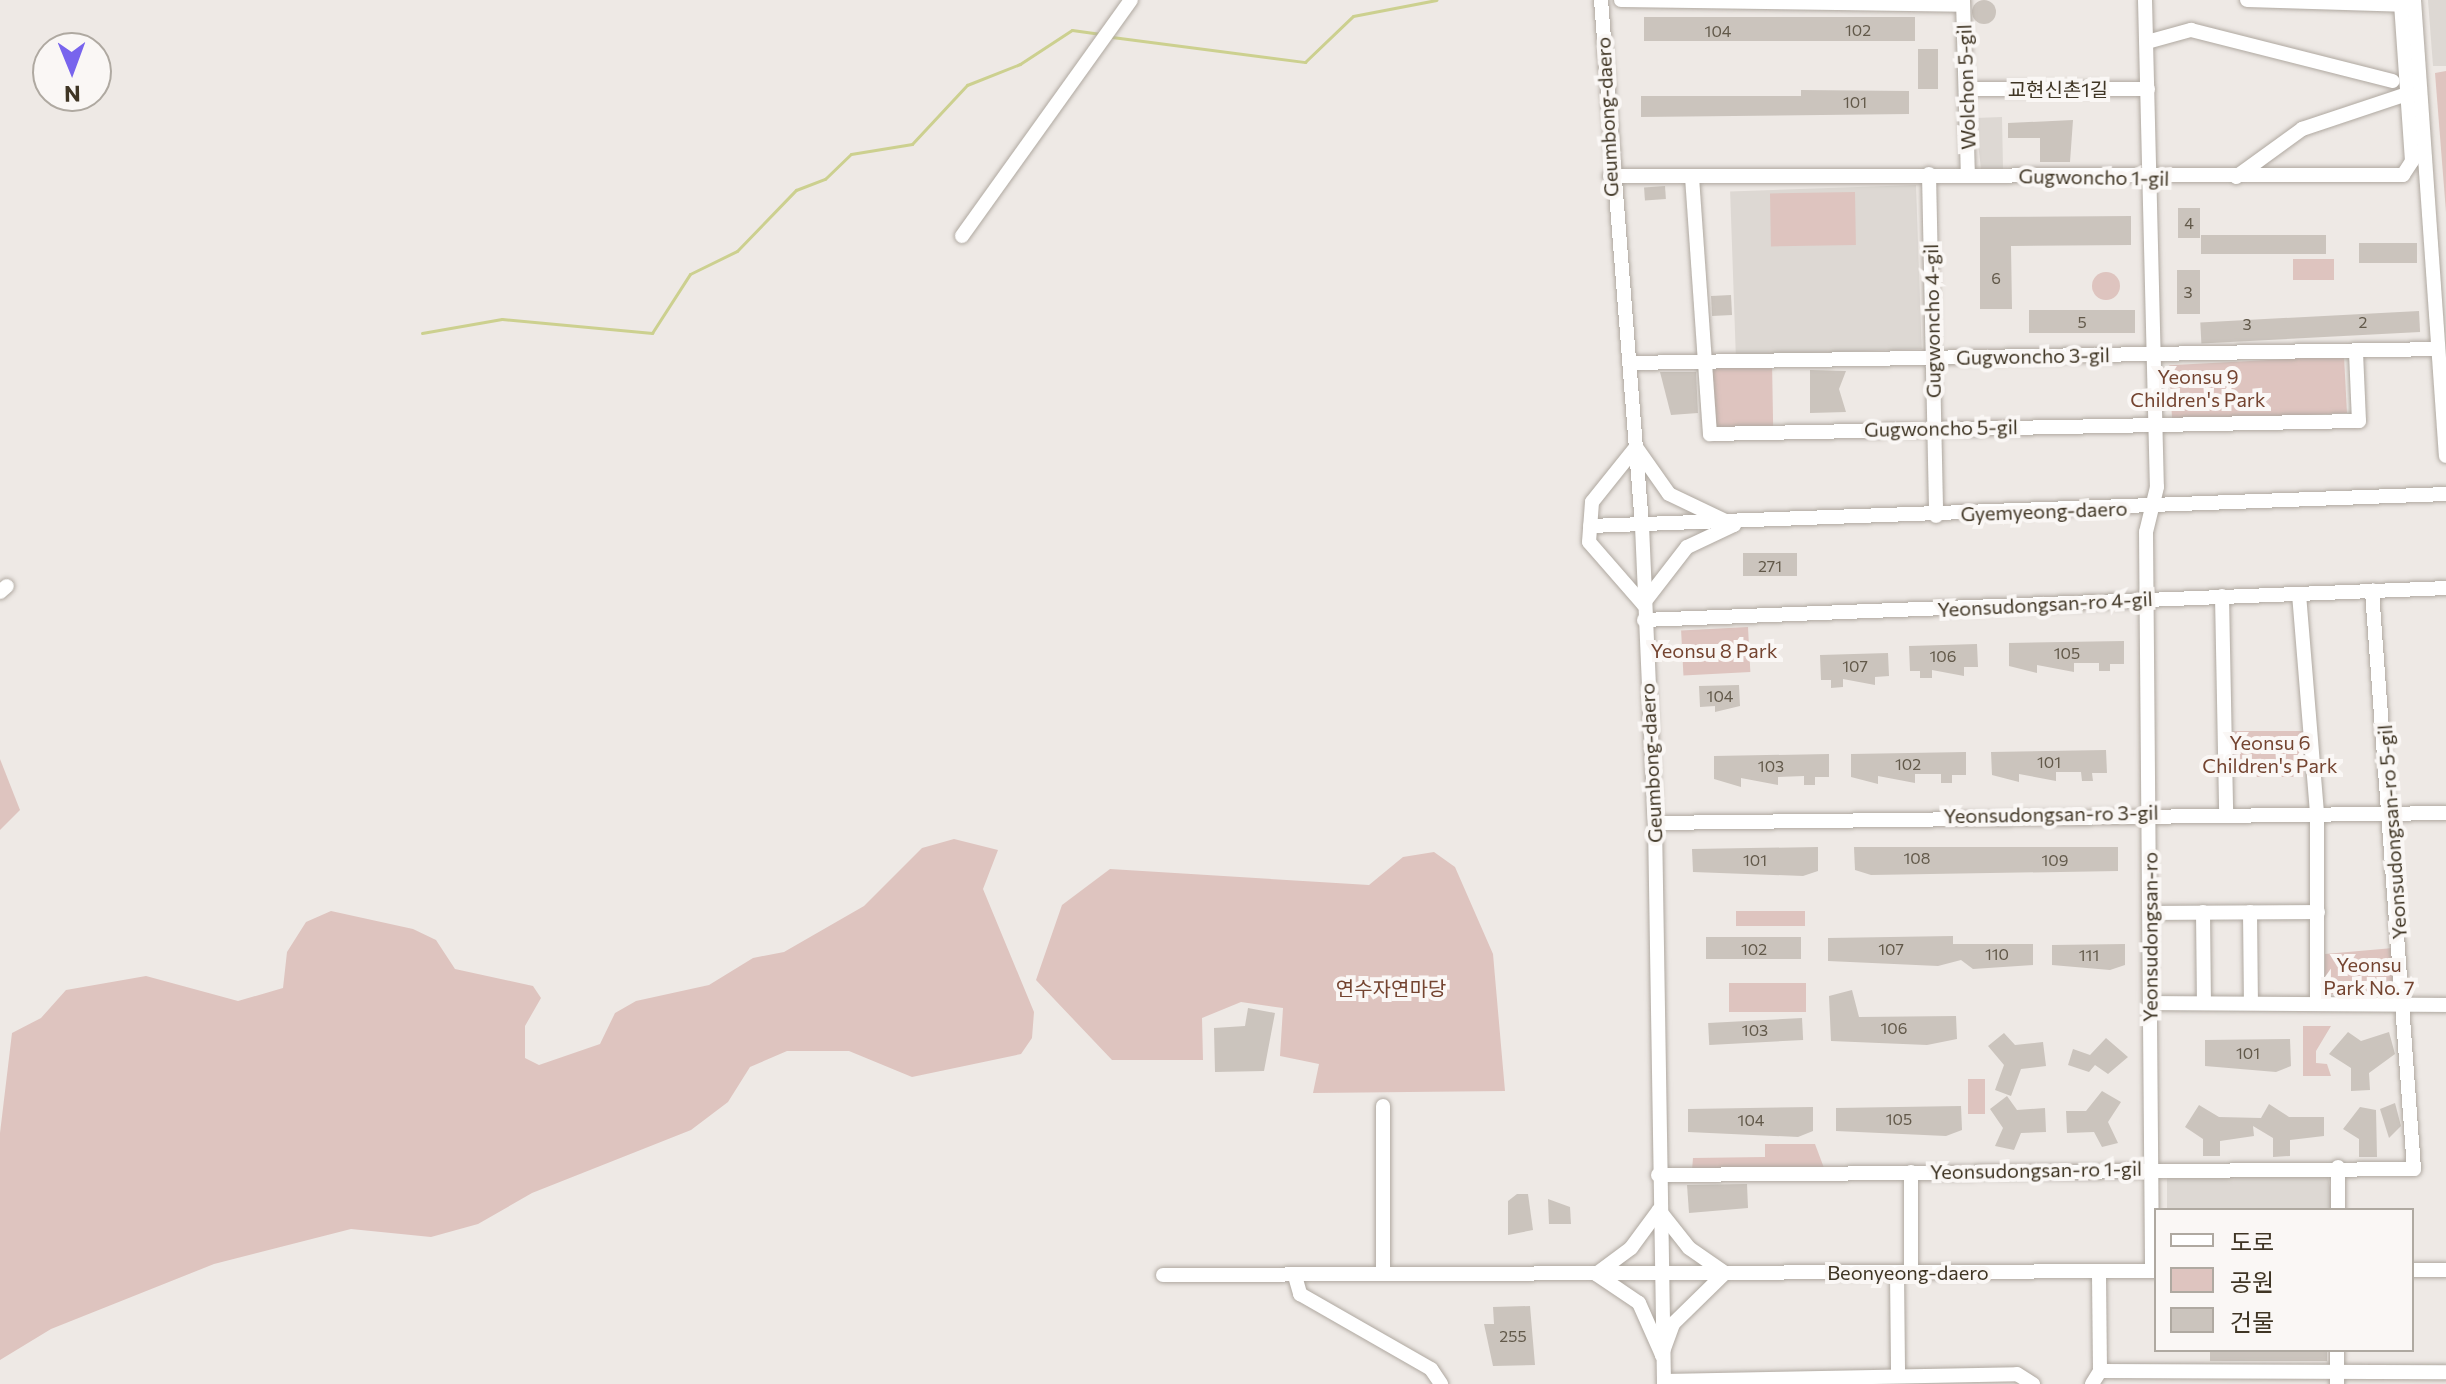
<!DOCTYPE html>
<html>
<head>
<meta charset="utf-8">
<style>
	body { margin:0 }
	#map { position:relative; width:2446px; height:1384px; overflow:hidden; background:#eee9e5; font-family:Commissioner,"Noto Sans KR",sans-serif }
	div>[style] { position:absolute }
	[style*='--x'] { left:calc(var(--x)*1px); top:calc(var(--y)*1px); width:calc(var(--w)*1px); rotate:calc(var(--a)*1deg) }
	.built>* { inset:0; background:#ddd8d3; transform-origin:0 0 }
	.green>* { inset:0; background:#dec4bf; transform-origin:0 0 }
	.round { border-radius:50% }
	.stream>* { height:3px; margin:-1.5px; padding:0 1.5px; transform-origin:1.5px; border-radius:1.5px; background:#ccd08f }
	.building>* { inset:0; background:#cbc4bd; transform-origin:0 0 }
	.roads { filter:drop-shadow(0 0 2px #afa8a0) drop-shadow(0 0 2px #afa8a0) }
	.minor>* { height:14px; margin:-7px; padding:0 7px; transform-origin:7px; border-radius:7px; background:#fff }
	span { translate:-50% -50%; white-space:nowrap; text-align:center; line-height:1.15; -webkit-text-stroke:8px #faf7f5; paint-order:stroke }
	.number-label { font-size:16px; color:#62594a }
	.number-label span { -webkit-text-stroke-width:0 }
	.street-label { font-size:20px; color:#3f3524 }
	.park-label { font-size:20px; color:#744430 }
	.legend { position:absolute; left:2154px; top:1208px; width:260px; height:144px; box-sizing:border-box; background:#faf7f5; border:2px solid #afa9a1; margin:0; padding:10px 14px; list-style:none; font-size:24px; color:#3f3524 }
	.legend li { display:flex; align-items:center; gap:16px; height:40px }
	.legend b { width:40px; border:2px solid #afa9a1 }
	.north { position:absolute; left:32px; top:32px; width:80px; height:80px; box-sizing:border-box; background:#faf7f5; border:2px solid #afa9a1; border-radius:50%; rotate:179deg; font-size:22px; font-weight:700; line-height:32px; text-align:center; color:#3f3524 }
	.north::after { content:''; display:block; margin:auto; width:28px; height:36px; background:#7864ed; clip-path:polygon(50% 0,100% 100%,50% 72%,0 100%) }
</style>
</head>
<body>
<div id="map">
	<div class="built">
		<div style="clip-path:polygon(2428px 0,2446px 0,2446px 66px,2433px 66px)"></div>
		<div style="clip-path:polygon(2002px 117px,2003px 169px,1981px 169px,1975px 118px)"></div>
		<div style="left:1916px;top:185px;width:164px;height:186px;rotate:88deg"></div>
		<div style="clip-path:polygon(2327px 1171px,2334px 1210px,2167px 1210px,2167px 1176px)"></div>
	</div>
	<div class="green">
		<div style="clip-path:polygon(2446px 71px,2446px 212px,2435px 73px)"></div>
		<div style="left:1855px;top:192px;width:53px;height:85px;rotate:89deg"></div>
		<div style="left:2293px;top:259px;width:41px;height:21px"></div>
		<div class="round" style="left:2092px;top:272px;width:28px;height:28px"></div>
		<div style="left:2344px;top:356px;width:57px;height:175px;rotate:87deg"></div>
		<div style="left:1772px;top:361px;width:68px;height:61px;rotate:89deg"></div>
		<div style="left:1748px;top:627px;width:45px;height:67px;rotate:87deg"></div>
		<div style="left:2233px;top:731px;width:71px;height:46px"></div>
		<div style="clip-path:polygon(0 759px,20px 810px,0 830px)"></div>
		<div style="clip-path:polygon(954px 839px,998px 850px,983px 889px,1034px 1012px,1032px 1038px,1021px 1054px,912px 1077px,849px 1051px,787px 1051px,750px 1067px,728px 1102px,691px 1130px,532px 1193px,478px 1224px,431px 1237px,351px 1229px,214px 1264px,51px 1329px,0 1360px,0 1133px,12px 1033px,41px 1018px,66px 990px,146px 976px,238px 1001px,283px 988px,287px 952px,306px 922px,331px 911px,413px 929px,436px 940px,455px 969px,533px 986px,541px 998px,525px 1026px,525px 1058px,539px 1065px,600px 1044px,615px 1013px,636px 1001px,709px 985px,753px 958px,784px 952px,864px 906px,922px 848px)"></div>
		<div style="clip-path:polygon(1434px 852px,1455px 867px,1493px 954px,1505px 1091px,1313px 1093px,1319px 1064px,1280px 1056px,1283px 1008px,1241px 1002px,1202px 1018px,1203px 1060px,1112px 1060px,1036px 980px,1062px 905px,1110px 869px,1369px 885px,1403px 857px)"></div>
		<div style="left:1736px;top:911px;width:69px;height:15px"></div>
		<div style="clip-path:polygon(2393px 948px,2398px 998px,2325px 994px,2325px 954px)"></div>
		<div style="left:1729px;top:983px;width:77px;height:29px"></div>
		<div style="clip-path:polygon(2303px 1026px,2331px 1026px,2316px 1051px,2316px 1063px,2327px 1064px,2331px 1076px,2303px 1076px)"></div>
		<div style="left:1968px;top:1079px;width:17px;height:35px"></div>
		<div style="clip-path:polygon(1765px 1144px,1815px 1144px,1824px 1168px,1692px 1170px,1693px 1158px,1765px 1157px)"></div>
	</div>
	<div class="stream">
		<div style="--x:1112;--y:37;--w:195;--a:7.4"></div>
		<div style="--x:1305;--y:62;--w:66;--a:-43.8"></div>
		<div style="--x:1353;--y:16;--w:85;--a:-10.9"></div>
		<div style="--x:422;--y:333;--w:81;--a:-9.9"></div>
		<div style="--x:502;--y:319;--w:151;--a:5.3"></div>
		<div style="--x:652;--y:333;--w:70;--a:-57.2"></div>
		<div style="--x:690;--y:274;--w:52;--a:-26.1"></div>
		<div style="--x:737;--y:251;--w:85;--a:-46"></div>
		<div style="--x:796;--y:190;--w:31;--a:-21"></div>
		<div style="--x:825;--y:179;--w:36;--a:-44"></div>
		<div style="--x:851;--y:154;--w:62;--a:-9.3"></div>
		<div style="--x:912;--y:144;--w:81;--a:-47"></div>
		<div style="--x:967;--y:85;--w:57;--a:-21.6"></div>
		<div style="--x:1020;--y:64;--w:62;--a:-33.2"></div>
		<div style="--x:1072;--y:30;--w:29;--a:8"></div>
	</div>
	<div class="building">
		<div class="round" style="left:1972px;top:0;width:24px;height:24px"></div>
		<div style="left:1915px;top:17px;width:24px;height:271px;rotate:90deg"></div>
		<div style="left:1918px;top:49px;width:20px;height:40px"></div>
		<div style="clip-path:polygon(1801px 90px,1909px 91px,1909px 114px,1641px 117px,1641px 96px,1801px 96px)"></div>
		<div style="clip-path:polygon(2073px 120px,2070px 162px,2040px 162px,2040px 138px,2008px 138px,2008px 123px)"></div>
		<div style="left:1665px;top:186px;width:13px;height:21px;rotate:86deg"></div>
		<div style="left:2178px;top:208px;width:22px;height:30px"></div>
		<div style="clip-path:polygon(2131px 216px,2131px 245px,2011px 246px,2012px 309px,1980px 309px,1980px 217px)"></div>
		<div style="left:2326px;top:235px;width:19px;height:125px;rotate:90deg"></div>
		<div style="left:2417px;top:243px;width:20px;height:58px;rotate:90deg"></div>
		<div style="left:2177px;top:270px;width:23px;height:44px"></div>
		<div style="left:1731px;top:295px;width:20px;height:20px;rotate:87deg"></div>
		<div style="left:2135px;top:310px;width:23px;height:106px;rotate:90deg"></div>
		<div style="left:2419px;top:311px;width:21px;height:219px;rotate:87deg"></div>
		<div style="clip-path:polygon(1810px 370px,1846px 371px,1839px 389px,1846px 412px,1810px 413px)"></div>
		<div style="clip-path:polygon(1660px 372px,1696px 372px,1698px 413px,1671px 415px)"></div>
		<div style="left:1797px;top:553px;width:23px;height:54px;rotate:90deg"></div>
		<div style="clip-path:polygon(2124px 641px,2124px 664px,2110px 664px,2110px 671px,2099px 671px,2099px 663px,2074px 663px,2074px 672px,2037px 665px,2037px 673px,2009px 666px,2009px 643px)"></div>
		<div style="clip-path:polygon(1977px 644px,1978px 667px,1964px 667px,1964px 676px,1932px 670px,1932px 678px,1920px 678px,1920px 671px,1910px 671px,1909px 646px)"></div>
		<div style="clip-path:polygon(1888px 653px,1889px 676px,1875px 677px,1875px 685px,1843px 679px,1843px 687px,1831px 688px,1831px 680px,1821px 680px,1820px 655px)"></div>
		<div style="clip-path:polygon(1739px 685px,1740px 706px,1715px 712px,1715px 706px,1700px 707px,1699px 686px)"></div>
		<div style="clip-path:polygon(2106px 750px,2107px 773px,2092px 773px,2093px 781px,2082px 781px,2081px 772px,2056px 772px,2056px 781px,2019px 774px,2019px 782px,1992px 775px,1991px 752px)"></div>
		<div style="clip-path:polygon(1966px 752px,1966px 775px,1952px 775px,1952px 783px,1941px 783px,1941px 774px,1915px 774px,1915px 783px,1878px 776px,1878px 784px,1851px 777px,1851px 754px)"></div>
		<div style="clip-path:polygon(1829px 754px,1829px 777px,1815px 777px,1815px 785px,1804px 785px,1804px 776px,1778px 777px,1778px 785px,1741px 778px,1741px 787px,1714px 779px,1714px 756px)"></div>
		<div style="clip-path:polygon(1818px 847px,1818px 871px,1803px 876px,1693px 872px,1692px 849px)"></div>
		<div style="clip-path:polygon(1854px 847px,2118px 847px,2118px 871px,1871px 875px,1855px 870px)"></div>
		<div style="clip-path:polygon(1953px 936px,1953px 944px,2033px 944px,2033px 965px,1973px 969px,1961px 960px,1938px 966px,1828px 961px,1828px 938px)"></div>
		<div style="left:1801px;top:937px;width:22px;height:95px;rotate:90deg"></div>
		<div style="clip-path:polygon(2125px 944px,2125px 965px,2110px 970px,2052px 965px,2052px 945px)"></div>
		<div style="clip-path:polygon(1852px 990px,1859px 1017px,1956px 1016px,1957px 1039px,1927px 1045px,1831px 1041px,1829px 996px)"></div>
		<div style="clip-path:polygon(1248px 1008px,1275px 1013px,1264px 1071px,1215px 1072px,1214px 1028px,1245px 1026px)"></div>
		<div style="left:1802px;top:1018px;width:22px;height:94px;rotate:87deg"></div>
		<div style="clip-path:polygon(2348px 1032px,2361px 1041px,2389px 1032px,2395px 1054px,2369px 1073px,2370px 1090px,2351px 1091px,2351px 1068px,2329px 1054px)"></div>
		<div style="clip-path:polygon(2004px 1033px,2015px 1045px,2043px 1042px,2046px 1066px,2021px 1069px,2011px 1096px,1995px 1090px,2004px 1065px,1988px 1046px)"></div>
		<div style="clip-path:polygon(2106px 1038px,2128px 1057px,2108px 1074px,2095px 1065px,2089px 1072px,2068px 1065px,2073px 1049px,2090px 1055px)"></div>
		<div style="clip-path:polygon(2290px 1039px,2291px 1066px,2276px 1072px,2205px 1066px,2205px 1040px)"></div>
		<div style="clip-path:polygon(2102px 1091px,2121px 1102px,2108px 1122px,2118px 1143px,2102px 1147px,2094px 1132px,2067px 1133px,2066px 1111px,2086px 1111px)"></div>
		<div style="clip-path:polygon(2007px 1096px,2017px 1110px,2045px 1108px,2046px 1132px,2021px 1133px,2014px 1150px,1995px 1146px,2003px 1128px,1990px 1109px)"></div>
		<div style="clip-path:polygon(2395px 1103px,2401px 1126px,2389px 1138px,2380px 1109px)"></div>
		<div style="clip-path:polygon(2269px 1104px,2289px 1117px,2324px 1117px,2324px 1136px,2290px 1140px,2290px 1156px,2273px 1157px,2273px 1138px,2253px 1126px,2254px 1136px,2220px 1141px,2220px 1156px,2203px 1156px,2203px 1139px,2185px 1127px,2199px 1105px,2219px 1117px,2261px 1118px)"></div>
		<div style="clip-path:polygon(1961px 1106px,1962px 1130px,1946px 1136px,1836px 1131px,1836px 1108px)"></div>
		<div style="clip-path:polygon(1813px 1107px,1813px 1131px,1798px 1137px,1688px 1132px,1688px 1109px)"></div>
		<div style="clip-path:polygon(2360px 1107px,2376px 1110px,2377px 1157px,2359px 1157px,2359px 1139px,2343px 1129px)"></div>
		<div style="clip-path:polygon(1747px 1184px,1748px 1208px,1689px 1213px,1687px 1185px)"></div>
		<div style="clip-path:polygon(1517px 1194px,1528px 1194px,1533px 1230px,1508px 1235px,1508px 1201px)"></div>
		<div style="clip-path:polygon(1548px 1199px,1570px 1207px,1571px 1224px,1549px 1224px)"></div>
		<div style="clip-path:polygon(1530px 1306px,1535px 1365px,1493px 1366px,1484px 1324px,1494px 1324px,1493px 1307px)"></div>
		<div style="left:2210px;top:1350px;width:117px;height:11px"></div>
	</div>
	<div class="roads">
		<div class="minor">
			<div style="--x:1601;--y:0;--w:528;--a:85.54"></div>
			<div style="--x:1642;--y:526;--w:297;--a:87.5"></div>
			<div style="--x:1655;--y:823;--w:561;--a:89.08"></div>
			<div style="--x:1621;--y:0;--w:342;--a:0.8"></div>
			<div style="--x:1963;--y:0;--w:174;--a:88.4"></div>
			<div style="--x:2145;--y:0;--w:487;--a:88.6"></div>
			<div style="--x:2157;--y:487;--w:46;--a:103.7"></div>
			<div style="--x:2146;--y:532;--w:739;--a:89.53"></div>
			<div style="--x:2247;--y:0;--w:163;--a:1.8"></div>
			<div style="--x:2414;--y:0;--w:457;--a:86"></div>
			<div style="--x:2147;--y:42;--w:46;--a:-15.3"></div>
			<div style="--x:2191;--y:30;--w:208;--a:14.2"></div>
			<div style="--x:1967;--y:89;--w:181;--a:0"></div>
			<div style="--x:1929;--y:174;--w:342;--a:88.8"></div>
			<div style="--x:1610;--y:176;--w:793;--a:-0.07"></div>
			<div style="--x:2403;--y:175;--w:17;--a:-57"></div>
			<div style="--x:2412;--y:161;--w:156;--a:-94"></div>
			<div style="--x:1692;--y:177;--w:258;--a:86"></div>
			<div style="--x:1710;--y:434;--w:649;--a:-1.15"></div>
			<div style="--x:2359;--y:421;--w:70;--a:-92.5"></div>
			<div style="--x:2236;--y:177;--w:82;--a:-36"></div>
			<div style="--x:2302;--y:129;--w:111;--a:-18.4"></div>
			<div style="--x:962;--y:236;--w:290;--a:-54.4"></div>
			<div style="--x:1630;--y:363;--w:807;--a:-0.99"></div>
			<div style="--x:1636;--y:447;--w:57;--a:54.9"></div>
			<div style="--x:1669;--y:494;--w:72;--a:25.5"></div>
			<div style="--x:1734;--y:525;--w:52;--a:154.9"></div>
			<div style="--x:1687;--y:547;--w:72;--a:127.7"></div>
			<div style="--x:1643;--y:604;--w:82;--a:-131.1"></div>
			<div style="--x:1589;--y:542;--w:40;--a:-85.7"></div>
			<div style="--x:1592;--y:502;--w:70;--a:-51.3"></div>
			<div style="--x:1590;--y:526;--w:857;--a:-2.14"></div>
			<div style="--x:0;--y:592;--w:9;--a:-41"></div>
			<div style="--x:2299;--y:594;--w:220;--a:85.3"></div>
			<div style="--x:2317;--y:813;--w:190;--a:90"></div>
			<div style="--x:2222;--y:596;--w:217;--a:88.9"></div>
			<div style="--x:1644;--y:620;--w:803;--a:-2.28"></div>
			<div style="--x:1655;--y:823;--w:791;--a:-0.72"></div>
			<div style="--x:2203;--y:912;--w:91;--a:89.4"></div>
			<div style="--x:2250;--y:912;--w:91;--a:89.4"></div>
			<div style="--x:2150;--y:913;--w:168;--a:-0.3"></div>
			<div style="--x:2151;--y:1003;--w:295;--a:0.4"></div>
			<div style="--x:1658;--y:1175;--w:756;--a:-0.45"></div>
			<div style="--x:2414;--y:1169;--w:580;--a:-94.16"></div>
			<div style="--x:1659;--y:1210;--w:48;--a:51.7"></div>
			<div style="--x:1689;--y:1248;--w:44;--a:34.8"></div>
			<div style="--x:1725;--y:1273;--w:73;--a:135.6"></div>
			<div style="--x:1673;--y:1324;--w:33;--a:110"></div>
			<div style="--x:1662;--y:1355;--w:57;--a:-113.9"></div>
			<div style="--x:1639;--y:1303;--w:52;--a:-146"></div>
			<div style="--x:1596;--y:1274;--w:44;--a:-36.6"></div>
			<div style="--x:1631;--y:1248;--w:47;--a:-53.6"></div>
			<div style="--x:2338;--y:1210;--w:43;--a:-90"></div>
			<div style="--x:2412;--y:1270;--w:34;--a:0"></div>
			<div style="--x:1911;--y:1272;--w:100;--a:-90"></div>
			<div style="--x:1897;--y:1273;--w:103;--a:89.4"></div>
			<div style="--x:1383;--y:1274;--w:168;--a:-90"></div>
			<div style="--x:1163;--y:1275;--w:993;--a:-0.23"></div>
			<div style="--x:1295;--y:1276;--w:19;--a:74"></div>
			<div style="--x:1300;--y:1294;--w:151;--a:29.8"></div>
			<div style="--x:1431;--y:1369;--w:18;--a:56"></div>
			<div style="--x:2100;--y:1371;--w:346;--a:0.2"></div>
			<div style="--x:1664;--y:1381;--w:353;--a:-1.1"></div>
			<div style="--x:2017;--y:1374;--w:19;--a:32"></div>
			<div style="--x:2092;--y:1384;--w:15;--a:-58"></div>
			<div style="--x:2100;--y:1371;--w:100;--a:-90.6"></div>
			<div style="--x:2337;--y:1384;--w:34;--a:-90"></div>
		</div>
	</div>
	<div class="number-label">
		<span style="left:1858px;top:30px">102</span>
		<span style="left:1718px;top:31px">104</span>
		<span style="left:1855px;top:102px">101</span>
		<span style="left:2189px;top:223px">4</span>
		<span style="left:1996px;top:278px">6</span>
		<span style="left:2188px;top:292px">3</span>
		<span style="left:2082px;top:322px">5</span>
		<span style="left:2363px;top:322px">2</span>
		<span style="left:2247px;top:324px">3</span>
		<span style="left:1770px;top:566px">271</span>
		<span style="left:2067px;top:653px">105</span>
		<span style="left:1943px;top:656px">106</span>
		<span style="left:1855px;top:666px">107</span>
		<span style="left:1720px;top:696px">104</span>
		<span style="left:2049px;top:762px">101</span>
		<span style="left:1908px;top:764px">102</span>
		<span style="left:1771px;top:766px">103</span>
		<span style="left:1917px;top:858px">108</span>
		<span style="left:1755px;top:860px">101</span>
		<span style="left:2055px;top:860px">109</span>
		<span style="left:1754px;top:949px">102</span>
		<span style="left:1891px;top:949px">107</span>
		<span style="left:1997px;top:954px">110</span>
		<span style="left:2089px;top:955px">111</span>
		<span style="left:1894px;top:1028px">106</span>
		<span style="left:1755px;top:1030px">103</span>
		<span style="left:2248px;top:1053px">101</span>
		<span style="left:1899px;top:1119px">105</span>
		<span style="left:1751px;top:1120px">104</span>
		<span style="left:1513px;top:1336px">255</span>
	</div>
	<div class="street-label">
		<span style="left:1966px;top:87px;rotate:-92deg">Wolchon 5-gil</span>
		<span style="left:2058px;top:89px">교현신촌1길</span>
		<span style="left:1607px;top:117px;rotate:-93deg">Geumbong-daero</span>
		<span style="left:2094px;top:177px;rotate:1deg">Gugwoncho 1-gil</span>
		<span style="left:1932px;top:321px;rotate:-91deg">Gugwoncho 4-gil</span>
		<span style="left:2033px;top:356px;rotate:-1deg">Gugwoncho 3-gil</span>
		<span style="left:1941px;top:428px;rotate:-1deg">Gugwoncho 5-gil</span>
		<span style="left:2044px;top:511px;rotate:-2deg">Gyemyeong-daero</span>
		<span style="left:2045px;top:604px;rotate:-3deg">Yeonsudongsan-ro 4-gil</span>
		<span style="left:1651px;top:763px;rotate:-93deg">Geumbong-daero</span>
		<span style="left:2051px;top:814px;rotate:-1deg">Yeonsudongsan-ro 3-gil</span>
		<span style="left:2392px;top:832px;rotate:-94deg">Yeonsudongsan-ro 5-gil</span>
		<span style="left:2150px;top:937px;rotate:-90deg">Yeonsudongsan-ro</span>
		<span style="left:2036px;top:1170px;rotate:-1deg">Yeonsudongsan-ro 1-gil</span>
		<span style="left:1908px;top:1272px">Beonyeong-daero</span>
	</div>
	<div class="park-label">
		<span style="left:2198px;top:388px">Yeonsu 9<br>Children's Park</span>
		<span style="left:1714px;top:650px">Yeonsu 8 Park</span>
		<span style="left:2270px;top:754px">Yeonsu 6<br>Children's Park</span>
		<span style="left:2369px;top:976px">Yeonsu<br>Park No. 7</span>
		<span style="left:1391px;top:988px">연수자연마당</span>
	</div>
	<ul class="legend">
	<li><b style="height:10px;background:#fff"></b>도로</li>
	<li><b style="height:22px;background:#dec4bf"></b>공원</li>
	<li><b style="height:22px;background:#cbc4bd"></b>건물</li>
	</ul>
	<div class="north">N</div>
</div>
</body>
</html>
